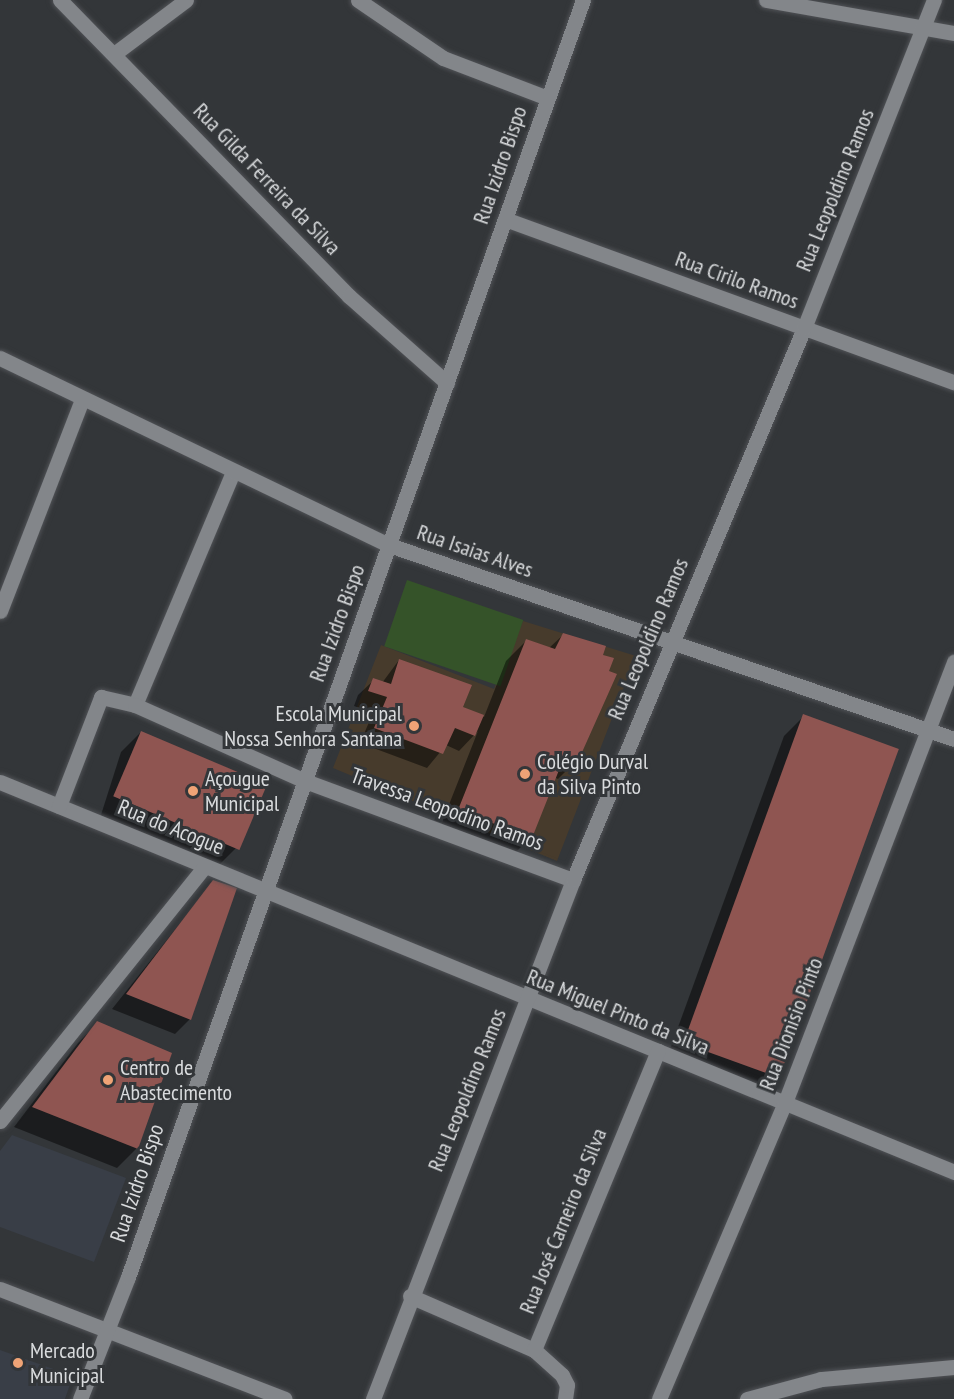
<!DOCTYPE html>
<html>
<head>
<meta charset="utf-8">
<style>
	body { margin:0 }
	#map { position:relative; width:954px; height:1399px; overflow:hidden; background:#333639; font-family:"PT Sans Narrow",sans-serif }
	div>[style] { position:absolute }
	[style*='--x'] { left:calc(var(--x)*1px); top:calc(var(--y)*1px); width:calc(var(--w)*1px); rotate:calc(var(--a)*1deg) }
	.built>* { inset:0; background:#393e47 }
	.education>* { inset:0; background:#473b2c }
	.green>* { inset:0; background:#355329; transform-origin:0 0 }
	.shadow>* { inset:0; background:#0007 }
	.building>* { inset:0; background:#8f5551; transform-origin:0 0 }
	.roads { filter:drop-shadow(0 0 2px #505256) drop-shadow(0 0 2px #505256) }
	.minor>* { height:15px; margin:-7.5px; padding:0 7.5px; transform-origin:7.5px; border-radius:7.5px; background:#83868a }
	.tertiary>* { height:15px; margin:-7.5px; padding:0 7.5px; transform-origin:7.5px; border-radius:7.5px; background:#83868a }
	.dots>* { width:16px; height:16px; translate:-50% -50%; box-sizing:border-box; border:3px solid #333639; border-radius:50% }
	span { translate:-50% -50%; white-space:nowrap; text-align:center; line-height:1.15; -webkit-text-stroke:6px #333639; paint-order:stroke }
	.street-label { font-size:22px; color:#d9dbdd }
	.poi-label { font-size:22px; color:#d9dbdd }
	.right { translate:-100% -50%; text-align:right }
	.left { translate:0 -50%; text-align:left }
</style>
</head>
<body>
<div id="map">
	<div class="built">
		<div style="clip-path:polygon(12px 1135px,126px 1178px,94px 1262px,0 1227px,0 1151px)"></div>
		<div style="clip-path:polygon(0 1350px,73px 1376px,65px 1399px,0 1399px)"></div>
	</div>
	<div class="education">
		<div style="clip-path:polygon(523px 621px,636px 656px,557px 861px,333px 768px,381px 645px,494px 689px)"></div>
	</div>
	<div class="green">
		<div style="left:407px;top:580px;width:123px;height:70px;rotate:19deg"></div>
	</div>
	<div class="shadow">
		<div style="clip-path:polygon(563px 635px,578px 759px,558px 779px,554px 777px,531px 837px,511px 857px,439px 830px,478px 731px,459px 751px,446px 745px,427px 768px,360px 743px,373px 713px,354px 706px,358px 695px,374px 680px,382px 683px,399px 660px,461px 708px,484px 717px,506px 661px,526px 641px,549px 648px)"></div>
		<div style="clip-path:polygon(804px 716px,778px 1076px,758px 1096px,665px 1063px,784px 736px)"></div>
		<div style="clip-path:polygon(141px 732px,265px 784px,239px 845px,219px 865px,100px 818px,121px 752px)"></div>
		<div style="clip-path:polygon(213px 882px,190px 1019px,175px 1034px,112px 1009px)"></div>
		<div style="clip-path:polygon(98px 1023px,137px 1148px,117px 1168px,14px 1127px,78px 1043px)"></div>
	</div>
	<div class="building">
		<div style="clip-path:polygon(563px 633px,606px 646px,603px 655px,614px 658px,609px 671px,617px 674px,579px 759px,565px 755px,532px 838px,458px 810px,526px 639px,555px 649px)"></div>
		<div style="clip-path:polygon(399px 659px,472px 685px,463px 707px,484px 715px,475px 736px,455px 728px,443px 754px,374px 728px,387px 697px,368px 691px,373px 678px,391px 684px)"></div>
		<div style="left:803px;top:714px;width:102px;height:350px;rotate:20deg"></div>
		<div style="left:141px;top:731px;width:137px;height:71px;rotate:23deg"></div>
		<div style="clip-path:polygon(213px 880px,237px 888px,191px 1020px,126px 994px)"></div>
		<div style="clip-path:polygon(97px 1021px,172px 1053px,138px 1149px,32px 1107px)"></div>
	</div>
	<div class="roads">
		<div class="minor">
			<div style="--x:60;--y:0;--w:414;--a:45.7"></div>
			<div style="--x:349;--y:296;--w:131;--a:41.6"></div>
			<div style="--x:358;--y:0;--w:103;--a:34.3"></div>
			<div style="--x:443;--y:58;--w:112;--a:20.9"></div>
			<div style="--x:766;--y:0;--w:191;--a:10"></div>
			<div style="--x:114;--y:54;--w:90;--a:-36.9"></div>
			<div style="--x:505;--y:219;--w:478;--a:20"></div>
			<div style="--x:0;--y:611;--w:226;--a:-68.8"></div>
			<div style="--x:135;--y:705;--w:253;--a:-67.2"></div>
			<div style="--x:0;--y:782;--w:1031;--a:22.23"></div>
			<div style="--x:59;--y:806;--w:117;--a:-68.9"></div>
			<div style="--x:101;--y:697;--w:35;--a:13"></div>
			<div style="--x:135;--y:705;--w:186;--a:24.1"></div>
			<div style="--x:305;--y:781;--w:286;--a:20.3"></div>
			<div style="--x:0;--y:1121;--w:327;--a:-51.2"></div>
			<div style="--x:410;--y:1296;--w:135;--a:23.5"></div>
			<div style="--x:373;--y:1399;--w:556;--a:-68.93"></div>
			<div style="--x:573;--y:880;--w:598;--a:-67.29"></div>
			<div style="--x:804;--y:328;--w:353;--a:-68.4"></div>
			<div style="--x:565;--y:1399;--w:14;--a:-82"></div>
			<div style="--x:567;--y:1385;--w:11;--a:-117"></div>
			<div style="--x:562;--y:1375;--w:38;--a:-138"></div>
			<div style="--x:534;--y:1350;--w:324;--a:-67.5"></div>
			<div style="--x:659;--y:1399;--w:319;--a:-67"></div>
			<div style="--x:784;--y:1105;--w:475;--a:-69"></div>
		</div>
		<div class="tertiary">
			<div style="--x:0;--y:358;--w:432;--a:25.7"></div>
			<div style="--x:389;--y:545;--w:597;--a:18.95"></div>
			<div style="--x:0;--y:1289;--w:305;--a:21.1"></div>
			<div style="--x:80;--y:1399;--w:131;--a:-68.5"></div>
			<div style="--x:128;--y:1277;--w:1356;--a:-70.39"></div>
			<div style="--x:747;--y:1399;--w:77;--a:-15.1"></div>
			<div style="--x:821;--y:1379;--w:134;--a:-5.2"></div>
		</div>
	</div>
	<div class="dots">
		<div style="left:414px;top:726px;background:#efa376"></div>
		<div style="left:525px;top:774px;background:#efa376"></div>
		<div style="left:193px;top:791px;background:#efa376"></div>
		<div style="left:108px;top:1080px;background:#efa376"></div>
		<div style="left:18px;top:1363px;background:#efa376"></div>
	</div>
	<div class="street-label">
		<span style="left:500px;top:165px;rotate:-71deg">Rua Izidro Bispo</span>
		<span style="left:267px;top:179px;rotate:46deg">Rua Gilda Ferreira da Silva</span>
		<span style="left:835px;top:190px;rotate:-68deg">Rua Leopoldino Ramos</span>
		<span style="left:737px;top:280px;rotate:20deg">Rua Cirilo Ramos</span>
		<span style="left:475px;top:551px;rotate:19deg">Rua Isaias Alves</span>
		<span style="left:337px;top:623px;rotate:-70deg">Rua Izidro Bispo</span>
		<span style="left:648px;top:639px;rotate:-67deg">Rua Leopoldino Ramos</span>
		<span style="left:447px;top:809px;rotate:20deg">Travessa Leopodino Ramos</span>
		<span style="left:171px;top:827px;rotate:22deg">Rua do Acogue</span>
		<span style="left:618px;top:1012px;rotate:22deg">Rua Miguel Pinto da Silva</span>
		<span style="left:791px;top:1024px;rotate:-69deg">Rua Dionisio Pinto</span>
		<span style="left:467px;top:1090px;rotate:-68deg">Rua Leopoldino Ramos</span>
		<span style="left:137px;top:1183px;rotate:-71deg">Rua Izidro Bispo</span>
		<span style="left:563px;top:1221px;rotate:-68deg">Rua José Carneiro da Silva</span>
	</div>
	<div class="poi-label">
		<span class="right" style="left:402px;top:726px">Escola Municipal<br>Nossa Senhora Santana</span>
		<span class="left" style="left:537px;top:774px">Colégio Durval<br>da Silva Pinto</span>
		<span class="left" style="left:205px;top:791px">Açougue<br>Municipal</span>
		<span class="left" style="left:120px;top:1080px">Centro de<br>Abastecimento</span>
		<span class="left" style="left:30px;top:1363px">Mercado<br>Municipal</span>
	</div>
</div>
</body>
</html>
